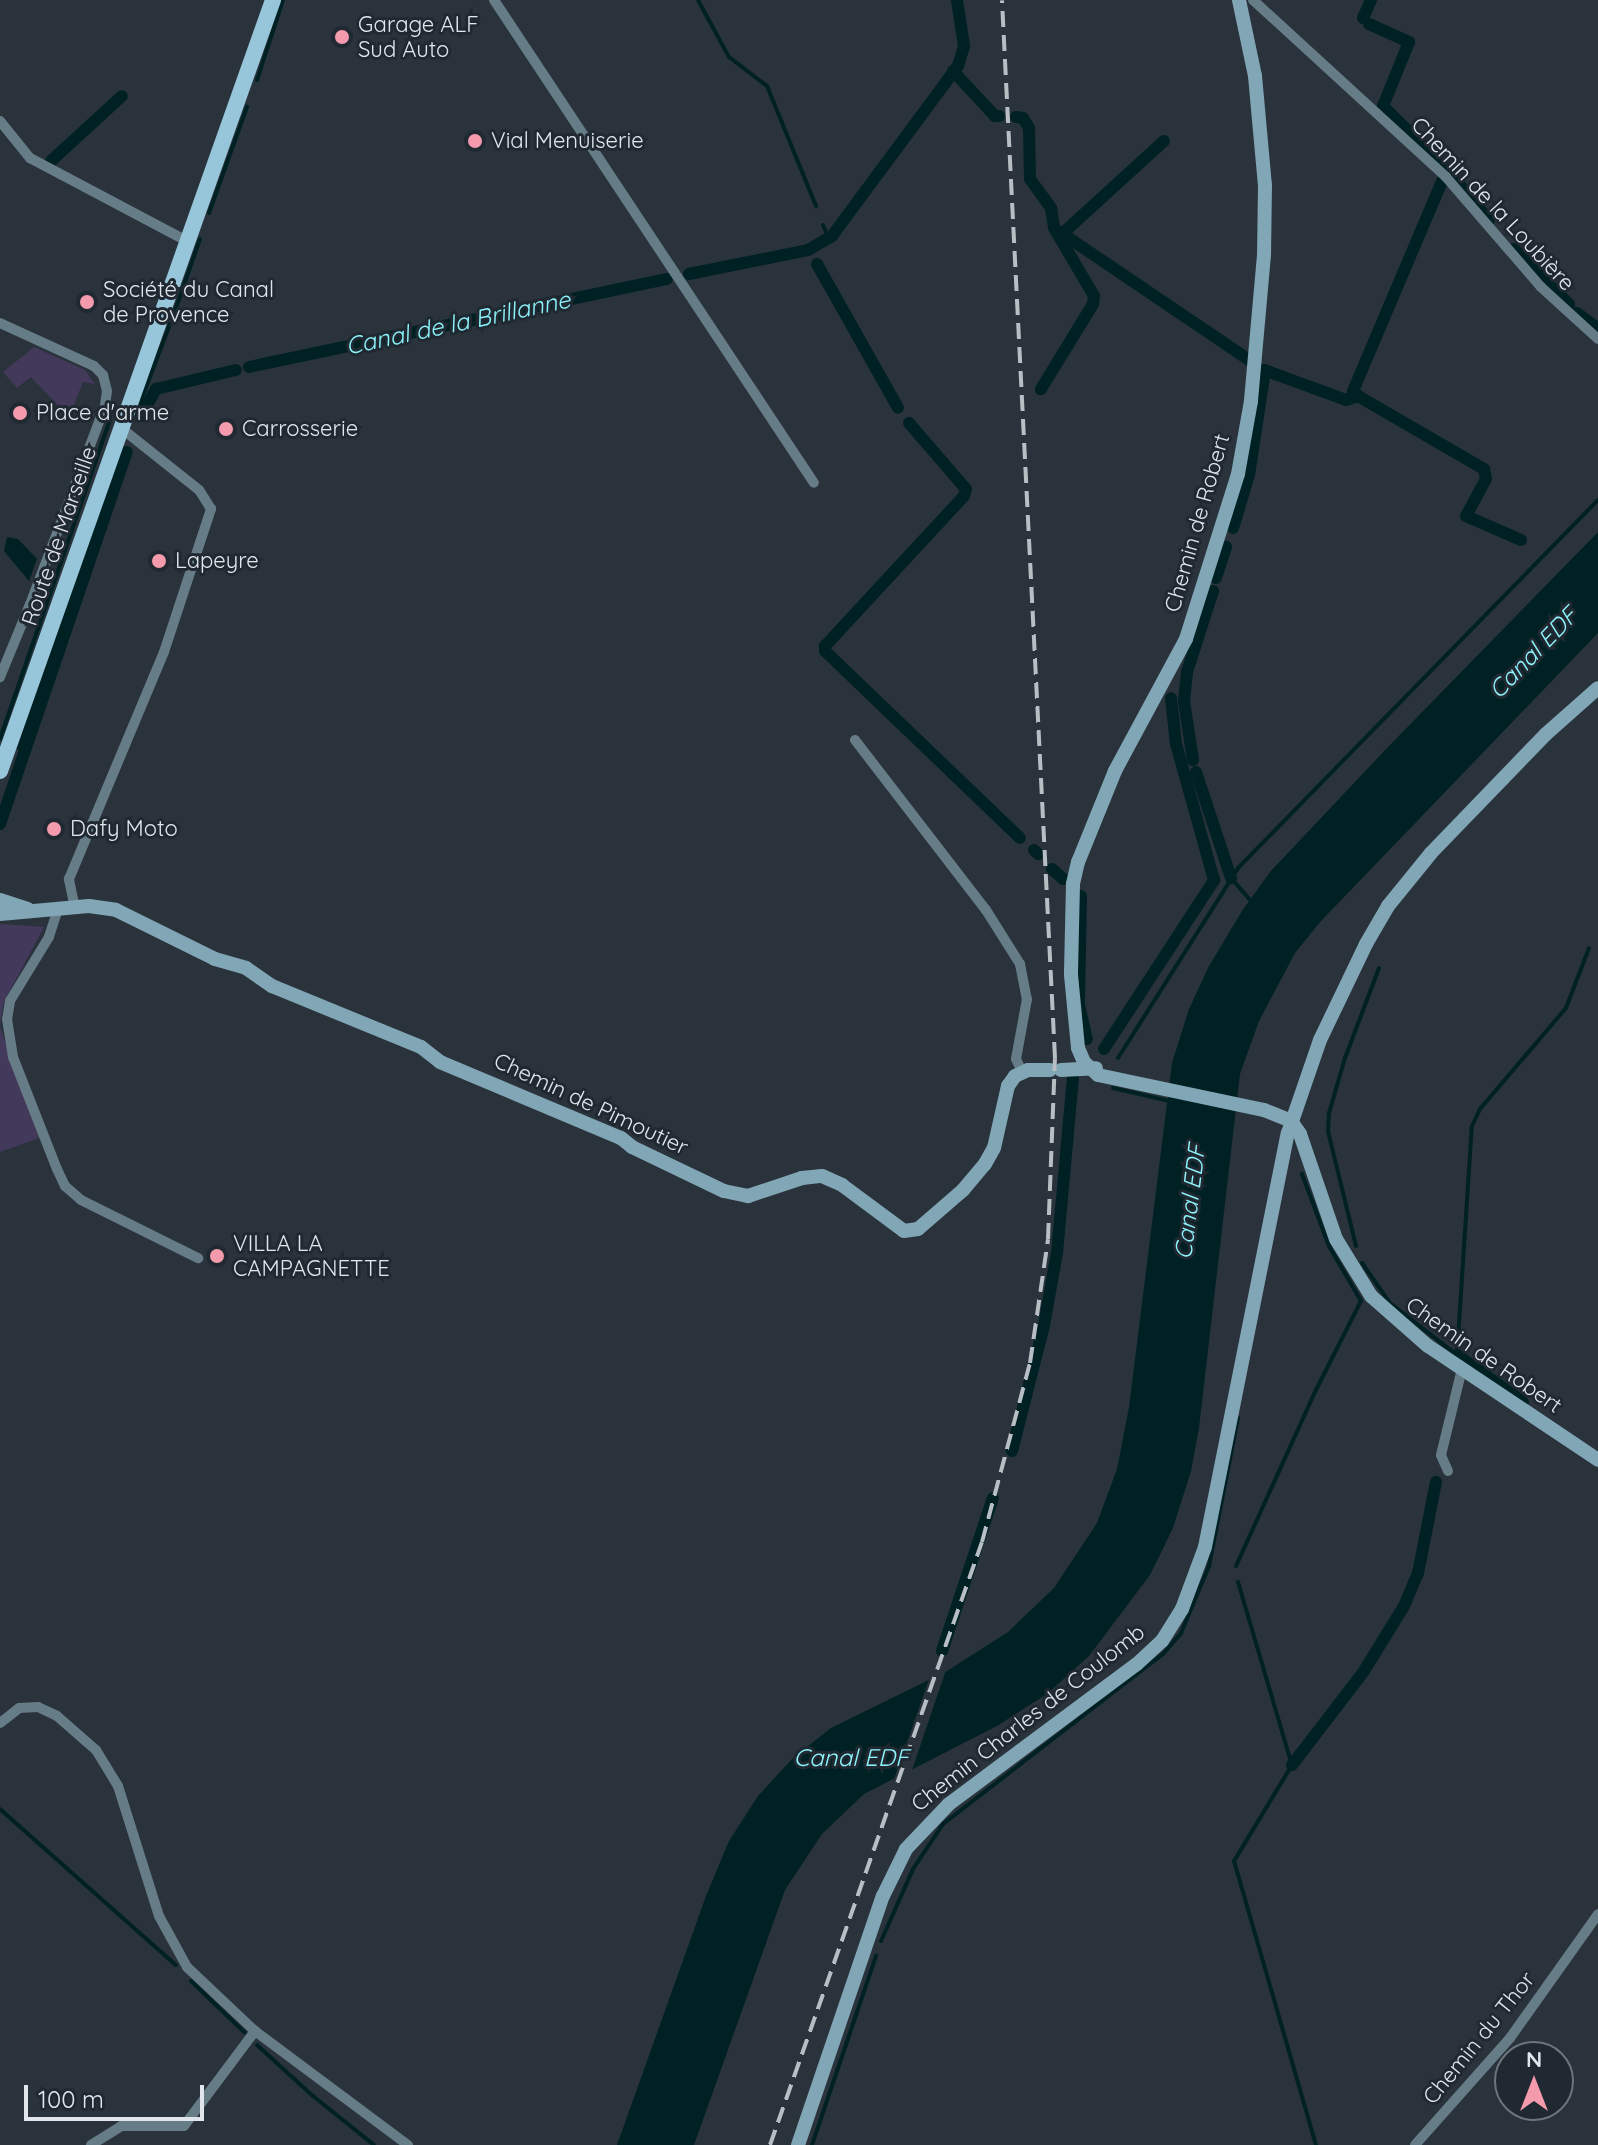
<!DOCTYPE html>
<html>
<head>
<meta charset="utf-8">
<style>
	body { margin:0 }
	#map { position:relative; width:1598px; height:2145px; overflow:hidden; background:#2a333c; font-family:Quicksand,sans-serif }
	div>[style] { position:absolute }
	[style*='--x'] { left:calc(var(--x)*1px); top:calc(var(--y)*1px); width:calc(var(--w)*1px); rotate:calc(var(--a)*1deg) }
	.green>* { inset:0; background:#42395b }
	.water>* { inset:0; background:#002123 }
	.pier>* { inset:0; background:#2a333c }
	.stream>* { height:4px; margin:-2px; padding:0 2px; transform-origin:2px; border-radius:2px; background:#002123 }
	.canal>* { height:12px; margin:-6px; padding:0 6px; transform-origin:6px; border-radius:6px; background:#002123 }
	.street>* { height:10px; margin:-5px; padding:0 5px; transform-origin:5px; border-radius:5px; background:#667c86 }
	.secondary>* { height:14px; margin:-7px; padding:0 7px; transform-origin:7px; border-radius:7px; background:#81a6b5 }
	.primary>* { height:16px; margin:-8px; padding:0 8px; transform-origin:8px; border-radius:8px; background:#97c6da }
	.rail>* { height:4px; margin-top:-2px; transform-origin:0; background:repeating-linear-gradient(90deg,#b7bec4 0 16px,transparent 0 24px) }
	.dots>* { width:22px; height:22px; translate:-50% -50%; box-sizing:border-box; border:4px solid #202932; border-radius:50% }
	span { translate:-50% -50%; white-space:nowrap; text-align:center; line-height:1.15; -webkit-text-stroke:6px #202932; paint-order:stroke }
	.poi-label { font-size:22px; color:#e0e6ec }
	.left { translate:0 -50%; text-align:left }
	.street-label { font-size:22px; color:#e0e6ec }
	.water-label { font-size:24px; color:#8df4fb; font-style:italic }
	.north { position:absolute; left:1494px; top:2041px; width:80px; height:80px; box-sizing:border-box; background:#202932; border:2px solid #6d757c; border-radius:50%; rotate:0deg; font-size:22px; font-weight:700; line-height:32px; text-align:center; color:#e0e6ec }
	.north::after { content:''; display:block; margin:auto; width:28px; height:36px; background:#f39aac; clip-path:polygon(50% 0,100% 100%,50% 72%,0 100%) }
	.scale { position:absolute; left:24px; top:2085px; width:180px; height:36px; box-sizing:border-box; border:4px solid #e0e6ec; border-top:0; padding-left:10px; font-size:24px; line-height:28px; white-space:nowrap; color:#e0e6ec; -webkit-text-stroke:6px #202932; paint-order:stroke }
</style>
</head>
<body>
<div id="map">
	<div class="green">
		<div style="clip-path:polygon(34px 347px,85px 370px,95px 384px,83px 382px,69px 417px,31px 377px,17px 388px,3px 372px)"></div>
		<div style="clip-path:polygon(0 924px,44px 927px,4px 1002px,0 1024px)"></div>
		<div style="clip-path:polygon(0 1027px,39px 1138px,0 1152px)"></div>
	</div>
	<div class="water">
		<div style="clip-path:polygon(1598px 532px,1598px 633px,1321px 921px,1295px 953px,1259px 1021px,1240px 1074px,1199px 1428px,1191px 1471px,1173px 1528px,1150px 1575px,1089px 1656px,1047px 1694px,997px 1726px,864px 1794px,822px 1834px,785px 1890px,694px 2145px,617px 2145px,706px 1896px,729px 1841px,758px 1796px,792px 1759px,831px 1728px,947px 1671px,1008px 1632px,1054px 1588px,1097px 1523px,1117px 1469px,1129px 1407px,1172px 1063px,1189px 1009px,1209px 966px,1242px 911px,1270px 872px,1388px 747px)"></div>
		<div style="clip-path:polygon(7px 537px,18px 539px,37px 559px,29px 581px,4px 551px)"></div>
	</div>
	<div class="pier">
		<div style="clip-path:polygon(947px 1667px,911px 1773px,893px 1782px,931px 1674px)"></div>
	</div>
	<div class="stream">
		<div style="--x:698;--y:0;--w:65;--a:61.5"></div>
		<div style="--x:729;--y:57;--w:48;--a:37.3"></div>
		<div style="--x:767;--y:86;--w:130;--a:67.8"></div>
		<div style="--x:257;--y:80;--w:84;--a:-72"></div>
		<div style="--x:209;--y:213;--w:113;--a:-70.3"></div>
		<div style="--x:823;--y:225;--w:15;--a:67"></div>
		<div style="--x:174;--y:314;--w:79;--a:-70.9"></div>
		<div style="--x:137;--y:411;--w:93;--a:-69.2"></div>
		<div style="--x:0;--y:739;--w:337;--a:-71"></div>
		<div style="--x:25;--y:751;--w:7;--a:-153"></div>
		<div style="--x:19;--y:748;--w:312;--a:-70.7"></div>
		<div style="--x:1231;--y:878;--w:29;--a:49"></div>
		<div style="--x:1118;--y:1058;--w:225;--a:-57.7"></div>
		<div style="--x:1238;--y:868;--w:515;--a:-45.63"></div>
		<div style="--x:1113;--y:1088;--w:57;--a:13.1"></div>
		<div style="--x:1356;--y:1246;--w:118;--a:-103.7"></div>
		<div style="--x:1328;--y:1131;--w:18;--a:-87"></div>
		<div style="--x:1329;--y:1113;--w:57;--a:-73.8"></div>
		<div style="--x:1345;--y:1058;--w:96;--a:-69.3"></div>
		<div style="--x:1362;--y:1263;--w:49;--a:55"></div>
		<div style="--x:1390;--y:1303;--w:85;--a:37.8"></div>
		<div style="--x:1457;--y:1355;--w:229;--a:-86.3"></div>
		<div style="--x:1472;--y:1126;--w:19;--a:-65"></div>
		<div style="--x:1480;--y:1109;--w:133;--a:-49.6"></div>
		<div style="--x:1566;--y:1008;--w:64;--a:-69"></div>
		<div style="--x:1236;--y:1566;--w:191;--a:-65.6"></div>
		<div style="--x:1315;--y:1392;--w:102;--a:-63.2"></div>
		<div style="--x:1361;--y:1301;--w:64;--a:-120.2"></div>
		<div style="--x:1329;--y:1246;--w:77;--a:-110.6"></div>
		<div style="--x:1238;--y:1582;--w:191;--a:73.6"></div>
		<div style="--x:1292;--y:1765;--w:112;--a:121.1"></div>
		<div style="--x:1234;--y:1861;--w:296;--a:73.9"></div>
		<div style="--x:0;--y:1809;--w:235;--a:41.6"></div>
		<div style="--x:881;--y:1941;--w:79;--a:-66"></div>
		<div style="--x:913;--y:1869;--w:54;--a:-56.3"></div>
		<div style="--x:943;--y:1824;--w:278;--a:-37.7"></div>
		<div style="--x:1163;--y:1654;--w:28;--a:-49"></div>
		<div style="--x:1181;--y:1633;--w:73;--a:-67.3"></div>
		<div style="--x:1209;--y:1566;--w:151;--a:-78.9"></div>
		<div style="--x:191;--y:1981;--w:74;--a:43.9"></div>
		<div style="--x:257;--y:2045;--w:76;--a:42.3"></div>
		<div style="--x:313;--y:2096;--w:78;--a:38.8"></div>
		<div style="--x:812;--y:2145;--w:200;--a:-71.3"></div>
	</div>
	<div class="canal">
		<div style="--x:1363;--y:18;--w:20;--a:-66"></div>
		<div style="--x:1369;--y:24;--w:44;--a:24.2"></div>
		<div style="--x:1409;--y:42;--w:69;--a:112.1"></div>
		<div style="--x:1383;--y:106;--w:92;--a:45"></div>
		<div style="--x:1448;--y:171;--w:64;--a:50.1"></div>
		<div style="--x:953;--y:71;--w:62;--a:47"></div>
		<div style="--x:995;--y:116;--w:4;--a:0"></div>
		<div style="--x:1016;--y:117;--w:7;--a:8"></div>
		<div style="--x:1023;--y:118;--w:12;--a:59"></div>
		<div style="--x:1029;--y:128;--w:51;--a:88.9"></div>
		<div style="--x:1030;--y:179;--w:36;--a:54"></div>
		<div style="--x:1051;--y:208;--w:20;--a:81"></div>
		<div style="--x:1054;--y:228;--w:79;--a:59.5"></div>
		<div style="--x:1094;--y:296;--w:8;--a:97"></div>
		<div style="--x:1093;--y:304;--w:100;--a:121.5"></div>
		<div style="--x:51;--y:161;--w:96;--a:-42.5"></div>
		<div style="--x:1060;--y:232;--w:232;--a:34.1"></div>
		<div style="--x:1062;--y:234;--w:138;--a:-42.4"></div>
		<div style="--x:1514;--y:249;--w:78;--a:45"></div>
		<div style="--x:817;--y:264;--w:165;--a:60.6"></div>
		<div style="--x:689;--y:274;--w:121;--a:-11.4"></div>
		<div style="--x:808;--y:250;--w:28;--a:-30"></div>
		<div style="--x:832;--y:236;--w:212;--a:-53.5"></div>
		<div style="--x:958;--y:66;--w:21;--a:-73"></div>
		<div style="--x:964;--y:46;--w:47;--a:-98.7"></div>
		<div style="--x:1577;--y:313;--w:26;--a:37"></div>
		<div style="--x:249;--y:367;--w:427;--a:-11.9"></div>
		<div style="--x:1264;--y:370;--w:87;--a:20.1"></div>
		<div style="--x:1346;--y:400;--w:13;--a:-18"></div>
		<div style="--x:1358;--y:396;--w:146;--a:30.1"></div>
		<div style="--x:1484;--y:469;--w:10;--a:79"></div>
		<div style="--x:1486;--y:479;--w:42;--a:118.4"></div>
		<div style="--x:1466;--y:516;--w:60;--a:23.6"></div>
		<div style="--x:1358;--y:396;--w:7;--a:-135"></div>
		<div style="--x:1353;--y:391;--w:228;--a:-67"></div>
		<div style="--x:141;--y:416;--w:31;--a:-61"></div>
		<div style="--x:156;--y:389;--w:82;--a:-13.4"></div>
		<div style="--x:909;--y:423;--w:87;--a:49.2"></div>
		<div style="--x:966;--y:489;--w:7;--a:106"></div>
		<div style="--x:964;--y:496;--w:205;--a:132.8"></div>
		<div style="--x:825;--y:646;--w:5;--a:90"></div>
		<div style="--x:825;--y:651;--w:270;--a:43.8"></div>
		<div style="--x:1233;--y:528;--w:55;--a:-73.2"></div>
		<div style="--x:1249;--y:475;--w:106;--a:-81.3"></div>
		<div style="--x:1216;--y:578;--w:33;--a:-72"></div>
		<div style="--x:1193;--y:760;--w:60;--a:-98.7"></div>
		<div style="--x:1184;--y:701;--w:29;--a:-84"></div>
		<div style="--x:1187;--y:672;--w:85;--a:-72.2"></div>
		<div style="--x:1196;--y:772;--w:112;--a:71.7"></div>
		<div style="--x:0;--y:824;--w:393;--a:-71.2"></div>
		<div style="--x:1034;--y:850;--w:6;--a:45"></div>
		<div style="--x:1052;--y:869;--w:15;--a:42"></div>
		<div style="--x:1081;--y:896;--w:109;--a:91.1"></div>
		<div style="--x:1079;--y:1005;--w:35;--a:77"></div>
		<div style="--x:1104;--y:1049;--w:202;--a:-56.9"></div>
		<div style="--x:1214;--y:880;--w:141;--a:-105.6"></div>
		<div style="--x:1176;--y:744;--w:46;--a:-96.2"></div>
		<div style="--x:1457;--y:1355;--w:81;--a:35.5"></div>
		<div style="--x:1012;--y:1451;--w:130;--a:-75.7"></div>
		<div style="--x:1044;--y:1325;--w:73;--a:-79.8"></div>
		<div style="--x:1057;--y:1253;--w:176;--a:-84.8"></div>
		<div style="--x:942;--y:1651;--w:161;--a:-71.6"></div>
		<div style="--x:1292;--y:1765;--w:118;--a:-52.5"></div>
		<div style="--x:1364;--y:1671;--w:76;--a:-58.4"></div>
		<div style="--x:1404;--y:1606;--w:36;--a:-67"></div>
		<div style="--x:1418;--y:1573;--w:93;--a:-78.8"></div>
	</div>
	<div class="street">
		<div style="--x:494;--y:0;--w:579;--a:56.47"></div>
		<div style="--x:1253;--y:0;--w:262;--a:42.5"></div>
		<div style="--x:1446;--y:177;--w:145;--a:49.2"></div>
		<div style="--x:1541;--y:287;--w:77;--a:42.4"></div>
		<div style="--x:0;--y:121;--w:48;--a:51"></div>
		<div style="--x:30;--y:158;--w:178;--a:27.9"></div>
		<div style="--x:0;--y:323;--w:103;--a:24.6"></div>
		<div style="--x:94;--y:366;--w:13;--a:45"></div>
		<div style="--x:103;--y:375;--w:16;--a:76"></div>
		<div style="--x:107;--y:391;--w:15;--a:98"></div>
		<div style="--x:105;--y:406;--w:204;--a:110.7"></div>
		<div style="--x:33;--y:597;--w:87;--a:112.4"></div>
		<div style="--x:855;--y:740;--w:215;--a:52.4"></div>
		<div style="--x:986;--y:910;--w:64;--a:57.8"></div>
		<div style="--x:1020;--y:964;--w:36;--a:79"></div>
		<div style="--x:1027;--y:999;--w:61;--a:100.4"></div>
		<div style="--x:1016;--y:1059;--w:14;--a:65"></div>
		<div style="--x:75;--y:908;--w:30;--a:-102"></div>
		<div style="--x:69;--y:879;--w:246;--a:-67.3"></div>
		<div style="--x:164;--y:652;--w:151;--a:-71.8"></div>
		<div style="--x:211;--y:509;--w:22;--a:-122"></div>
		<div style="--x:199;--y:490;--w:100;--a:-141.5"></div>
		<div style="--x:57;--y:912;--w:26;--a:108"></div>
		<div style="--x:49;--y:937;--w:75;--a:121.4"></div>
		<div style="--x:10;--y:1001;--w:18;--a:99"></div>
		<div style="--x:7;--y:1019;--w:38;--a:81"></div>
		<div style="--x:13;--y:1057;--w:120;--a:68.6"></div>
		<div style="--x:57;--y:1169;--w:19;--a:65"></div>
		<div style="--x:65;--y:1186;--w:21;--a:41"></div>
		<div style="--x:81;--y:1200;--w:131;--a:26.4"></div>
		<div style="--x:1448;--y:1471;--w:17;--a:-114"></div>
		<div style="--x:1441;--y:1455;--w:89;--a:-76.3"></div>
		<div style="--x:0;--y:1723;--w:24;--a:-38"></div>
		<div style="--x:19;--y:1708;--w:19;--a:-3"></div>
		<div style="--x:38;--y:1707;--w:21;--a:25"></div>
		<div style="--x:57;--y:1716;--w:52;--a:41.1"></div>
		<div style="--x:96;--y:1750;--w:42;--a:58.6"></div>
		<div style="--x:118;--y:1786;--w:136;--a:72.5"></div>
		<div style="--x:159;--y:1916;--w:58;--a:61.2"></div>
		<div style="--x:187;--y:1967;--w:93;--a:43.3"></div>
		<div style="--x:255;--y:2031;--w:191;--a:36.7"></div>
		<div style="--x:91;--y:2145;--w:36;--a:-32"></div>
		<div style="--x:121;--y:2126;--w:63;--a:0"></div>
		<div style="--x:184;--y:2126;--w:119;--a:-53.2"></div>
		<div style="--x:1415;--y:2145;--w:143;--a:-48.4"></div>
		<div style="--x:1510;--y:2038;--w:152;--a:-54.6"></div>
	</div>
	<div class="secondary">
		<div style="--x:1239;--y:0;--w:78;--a:78.1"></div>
		<div style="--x:1255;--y:76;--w:109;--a:84.8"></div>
		<div style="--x:1265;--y:185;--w:70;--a:90.8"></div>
		<div style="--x:1264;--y:255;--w:147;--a:95.1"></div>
		<div style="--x:1251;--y:401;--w:74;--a:100.1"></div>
		<div style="--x:1238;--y:474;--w:173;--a:107.5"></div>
		<div style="--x:1186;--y:639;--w:150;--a:118.3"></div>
		<div style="--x:1115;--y:771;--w:98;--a:112.1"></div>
		<div style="--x:1078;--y:862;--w:23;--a:103"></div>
		<div style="--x:1073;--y:884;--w:91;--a:91.3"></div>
		<div style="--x:1071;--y:975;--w:73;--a:84.5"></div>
		<div style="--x:1078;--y:1048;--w:15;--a:67"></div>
		<div style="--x:1084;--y:1062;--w:19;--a:43"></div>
		<div style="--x:1098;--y:1075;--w:170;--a:11.9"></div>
		<div style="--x:1264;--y:1110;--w:29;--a:22"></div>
		<div style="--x:1291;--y:1121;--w:16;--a:55"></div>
		<div style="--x:1300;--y:1134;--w:111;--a:71.1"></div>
		<div style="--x:1336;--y:1239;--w:67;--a:58.4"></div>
		<div style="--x:1371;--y:1296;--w:76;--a:41.3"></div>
		<div style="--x:1428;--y:1346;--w:205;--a:33.8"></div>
		<div style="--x:0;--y:900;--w:29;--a:18"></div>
		<div style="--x:0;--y:914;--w:89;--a:-5.1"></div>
		<div style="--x:89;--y:906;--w:27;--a:8"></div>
		<div style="--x:116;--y:910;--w:110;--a:26.3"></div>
		<div style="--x:215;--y:959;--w:32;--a:16"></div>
		<div style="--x:246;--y:968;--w:32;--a:35"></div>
		<div style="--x:272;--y:986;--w:161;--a:22.3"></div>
		<div style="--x:421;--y:1047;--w:24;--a:38"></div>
		<div style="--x:440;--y:1062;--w:196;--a:22.8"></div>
		<div style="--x:621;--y:1138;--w:14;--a:39"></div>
		<div style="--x:632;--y:1147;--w:102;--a:25.6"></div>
		<div style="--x:724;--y:1191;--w:25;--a:12"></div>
		<div style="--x:748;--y:1196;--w:57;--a:-18.4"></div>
		<div style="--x:802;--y:1178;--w:20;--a:-6"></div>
		<div style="--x:822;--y:1176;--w:22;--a:24"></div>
		<div style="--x:842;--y:1185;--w:77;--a:36.6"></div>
		<div style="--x:904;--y:1231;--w:14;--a:-8"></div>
		<div style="--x:918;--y:1229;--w:60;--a:-40.9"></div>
		<div style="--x:963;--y:1190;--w:34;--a:-50"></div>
		<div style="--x:985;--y:1164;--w:18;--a:-61"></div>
		<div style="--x:994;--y:1148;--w:64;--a:-77.3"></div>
		<div style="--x:1008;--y:1086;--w:12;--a:-55"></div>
		<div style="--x:1015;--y:1076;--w:14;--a:-25"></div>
		<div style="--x:1028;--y:1070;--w:22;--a:0"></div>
		<div style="--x:1061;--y:1070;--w:35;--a:-3"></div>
		<div style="--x:798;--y:2145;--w:263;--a:-71.2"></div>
		<div style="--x:883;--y:1896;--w:52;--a:-63.9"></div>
		<div style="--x:906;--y:1849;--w:62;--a:-46.3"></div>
		<div style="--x:949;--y:1804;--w:234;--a:-36.7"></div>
		<div style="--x:1137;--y:1664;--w:34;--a:-43"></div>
		<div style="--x:1162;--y:1641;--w:38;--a:-58"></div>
		<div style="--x:1182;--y:1609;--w:66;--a:-69.6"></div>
		<div style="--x:1205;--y:1547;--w:422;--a:-78.7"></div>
		<div style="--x:1288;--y:1133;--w:98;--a:-71"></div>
		<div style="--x:1320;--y:1040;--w:106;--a:-64.4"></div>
		<div style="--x:1366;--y:944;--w:44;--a:-59.9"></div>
		<div style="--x:1388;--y:906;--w:68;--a:-50.9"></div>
		<div style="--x:1431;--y:853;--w:165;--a:-46"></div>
		<div style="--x:1546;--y:734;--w:69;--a:-41.5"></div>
	</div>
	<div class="primary">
		<div style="--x:0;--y:771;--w:818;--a:-70.5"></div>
	</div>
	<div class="rail">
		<div style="--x:770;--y:2145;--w:639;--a:-70.63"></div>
		<div style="--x:982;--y:1542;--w:185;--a:-75"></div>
		<div style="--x:1030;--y:1363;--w:125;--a:-81.7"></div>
		<div style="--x:1048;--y:1239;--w:181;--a:-87.8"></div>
		<div style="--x:1055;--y:1058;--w:1059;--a:-92.87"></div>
	</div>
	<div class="dots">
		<div style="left:342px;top:37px;background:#f39aac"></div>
		<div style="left:475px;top:141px;background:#f39aac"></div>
		<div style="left:87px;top:302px;background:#f39aac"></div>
		<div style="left:20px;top:413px;background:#f39aac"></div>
		<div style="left:226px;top:429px;background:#f39aac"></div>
		<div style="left:159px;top:561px;background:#f39aac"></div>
		<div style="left:54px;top:829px;background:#f39aac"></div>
		<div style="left:217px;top:1256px;background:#f39aac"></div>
	</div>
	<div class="poi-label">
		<span class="left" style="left:358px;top:37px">Garage ALF<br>Sud Auto</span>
		<span class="left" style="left:491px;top:141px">Vial Menuiserie</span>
		<span class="left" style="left:103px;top:302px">Société du Canal<br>de Provence</span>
		<span class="left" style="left:36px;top:413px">Place d'arme</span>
		<span class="left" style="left:242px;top:429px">Carrosserie</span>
		<span class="left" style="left:175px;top:561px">Lapeyre</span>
		<span class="left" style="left:70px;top:829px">Dafy Moto</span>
		<span class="left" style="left:233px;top:1256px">VILLA LA<br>CAMPAGNETTE</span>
	</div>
	<div class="street-label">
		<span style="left:1493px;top:204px;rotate:47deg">Chemin de la Loubière</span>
		<span style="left:1197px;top:523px;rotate:-74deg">Chemin de Robert</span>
		<span style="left:59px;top:536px;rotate:-71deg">Route de Marseille</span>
		<span style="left:591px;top:1104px;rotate:25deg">Chemin de Pimoutier</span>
		<span style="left:1484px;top:1355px;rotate:35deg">Chemin de Robert</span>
		<span style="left:1028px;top:1718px;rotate:-38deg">Chemin Charles de Coulomb</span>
		<span style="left:1479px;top:2038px;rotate:-51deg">Chemin du Thor</span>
	</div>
	<div class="water-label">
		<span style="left:458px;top:323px;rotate:-12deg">Canal de la Brillanne</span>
		<span style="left:1533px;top:653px;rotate:-46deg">Canal EDF</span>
		<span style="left:1190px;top:1202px;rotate:-83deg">Canal EDF</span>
		<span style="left:851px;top:1758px">Canal EDF</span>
	</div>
	<div class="north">N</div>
	<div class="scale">100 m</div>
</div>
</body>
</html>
